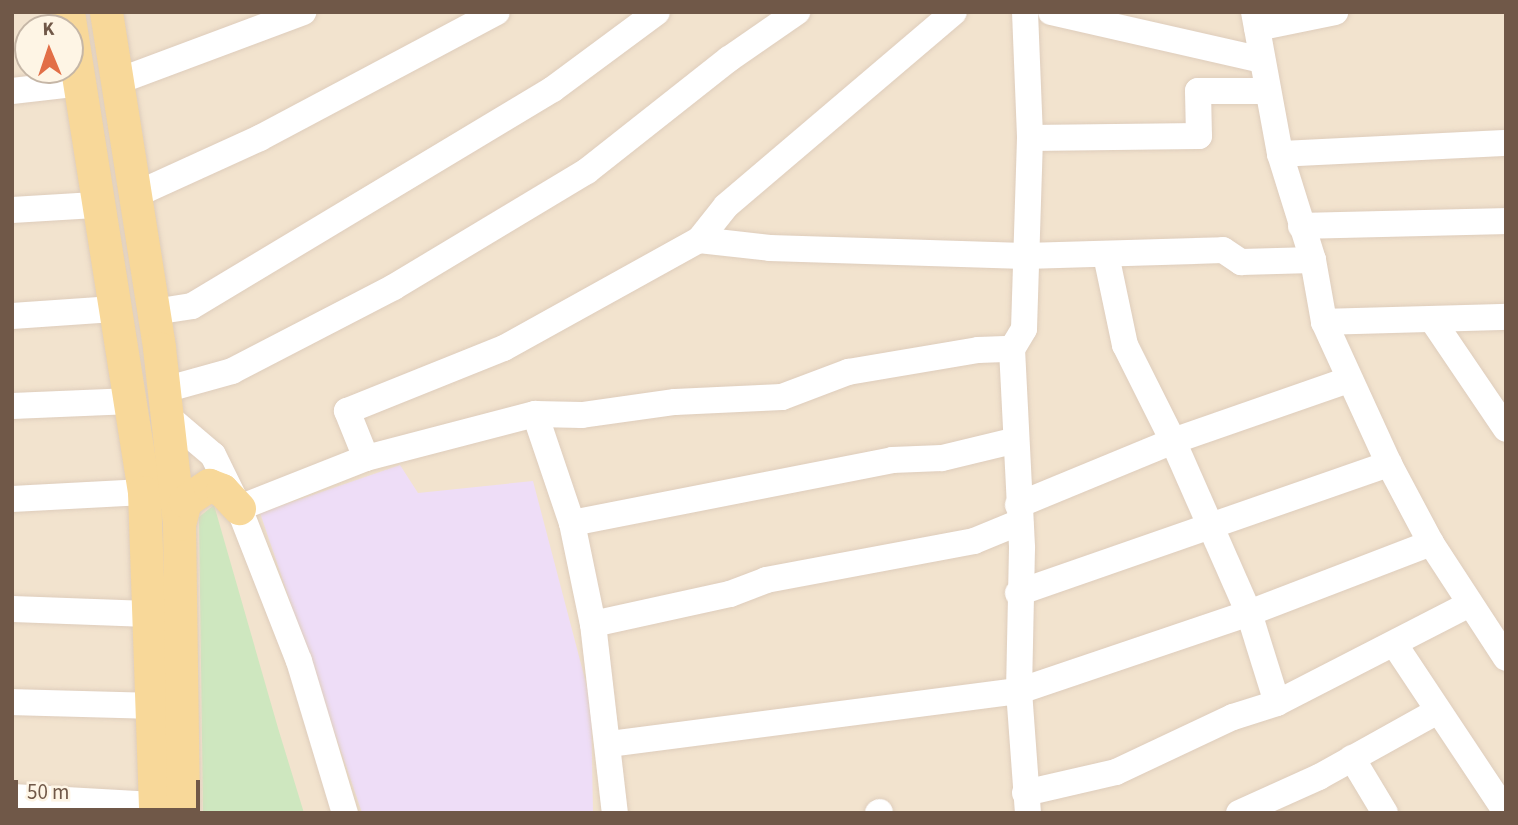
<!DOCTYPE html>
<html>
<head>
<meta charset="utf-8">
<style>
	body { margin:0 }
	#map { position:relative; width:1518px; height:825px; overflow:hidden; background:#fbf1df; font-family:"Source Sans 3",sans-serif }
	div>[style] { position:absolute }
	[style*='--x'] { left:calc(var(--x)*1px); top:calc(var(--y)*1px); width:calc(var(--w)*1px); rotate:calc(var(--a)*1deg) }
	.residential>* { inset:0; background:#f2e3ce }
	.education>* { inset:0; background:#eeddf7 }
	.green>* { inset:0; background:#cee7bf }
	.roads { filter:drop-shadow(0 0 2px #decdbc) drop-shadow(0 0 2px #decdbc) }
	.minor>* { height:26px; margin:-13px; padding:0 13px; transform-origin:13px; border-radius:13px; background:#fff }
	.major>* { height:33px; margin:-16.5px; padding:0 16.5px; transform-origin:16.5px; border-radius:16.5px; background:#f8d899 }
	span { translate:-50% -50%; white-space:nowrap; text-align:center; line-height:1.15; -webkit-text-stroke:7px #fef5e5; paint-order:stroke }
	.frame { position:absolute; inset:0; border:14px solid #705848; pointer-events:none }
	.north { position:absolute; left:14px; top:14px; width:70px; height:70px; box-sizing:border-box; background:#fef5e5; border:2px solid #c5b6a6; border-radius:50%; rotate:358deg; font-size:19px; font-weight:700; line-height:28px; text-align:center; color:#705848 }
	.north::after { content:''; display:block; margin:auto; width:24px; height:32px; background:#e26f47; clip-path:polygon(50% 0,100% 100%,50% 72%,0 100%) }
	.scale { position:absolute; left:14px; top:780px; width:186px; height:32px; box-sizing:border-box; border:4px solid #705848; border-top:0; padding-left:9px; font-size:21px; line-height:24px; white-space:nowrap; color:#705848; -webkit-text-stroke:5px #fef5e5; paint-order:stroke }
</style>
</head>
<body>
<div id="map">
	<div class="residential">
		<div style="clip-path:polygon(evenodd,12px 12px,1506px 12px,1506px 813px,12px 813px,12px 12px,28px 28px,70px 28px,70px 70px,28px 70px,28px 28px)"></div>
	</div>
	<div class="education">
		<div style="clip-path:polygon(400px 465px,418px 493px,533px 481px,591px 702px,593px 813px,362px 813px,260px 513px)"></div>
	</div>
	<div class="green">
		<div style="clip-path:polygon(214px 505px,278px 728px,304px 813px,203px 813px,199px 517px)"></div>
	</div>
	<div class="roads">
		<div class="minor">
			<div style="--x:1025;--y:12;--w:126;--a:87.7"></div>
			<div style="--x:1030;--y:138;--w:191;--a:91.8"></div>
			<div style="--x:1024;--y:329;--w:23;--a:121"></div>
			<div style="--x:1012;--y:349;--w:199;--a:87.1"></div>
			<div style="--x:1022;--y:548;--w:143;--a:91.2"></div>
			<div style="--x:1019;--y:691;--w:122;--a:85.8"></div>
			<div style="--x:1051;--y:12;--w:216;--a:12.8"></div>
			<div style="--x:1254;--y:12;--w:144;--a:79.6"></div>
			<div style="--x:1280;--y:154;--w:111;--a:72.7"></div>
			<div style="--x:1313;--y:260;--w:63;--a:79.9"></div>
			<div style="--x:1324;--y:322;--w:156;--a:65.4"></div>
			<div style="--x:1389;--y:464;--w:89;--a:62"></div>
			<div style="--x:1431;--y:543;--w:137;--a:56.9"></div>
			<div style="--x:1257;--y:28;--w:80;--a:-11.6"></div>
			<div style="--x:116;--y:82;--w:200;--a:-20.5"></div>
			<div style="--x:12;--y:91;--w:70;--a:-6.5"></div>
			<div style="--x:1030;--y:138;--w:169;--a:-0.7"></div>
			<div style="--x:1199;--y:136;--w:45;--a:-91.3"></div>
			<div style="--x:1198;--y:91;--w:70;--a:0"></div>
			<div style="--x:1280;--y:154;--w:226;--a:-2.8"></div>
			<div style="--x:137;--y:194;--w:135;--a:-24.5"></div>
			<div style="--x:260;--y:138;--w:268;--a:-28"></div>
			<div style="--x:12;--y:210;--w:83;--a:-3.4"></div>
			<div style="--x:1301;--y:226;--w:205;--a:-1.4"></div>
			<div style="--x:699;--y:240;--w:71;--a:6.4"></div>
			<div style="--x:770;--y:248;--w:255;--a:1.8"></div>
			<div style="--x:1025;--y:256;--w:198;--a:-1.7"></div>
			<div style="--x:1223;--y:250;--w:22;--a:34"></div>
			<div style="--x:1241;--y:262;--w:72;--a:-1.6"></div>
			<div style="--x:1106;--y:255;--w:92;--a:78.1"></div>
			<div style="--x:1125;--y:345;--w:107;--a:63.4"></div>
			<div style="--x:1173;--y:441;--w:188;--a:66.2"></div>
			<div style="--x:1249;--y:613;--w:94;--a:72.7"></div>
			<div style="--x:154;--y:312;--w:38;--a:-9"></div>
			<div style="--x:192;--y:306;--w:421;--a:-31"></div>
			<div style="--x:553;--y:89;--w:129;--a:-36.5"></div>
			<div style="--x:12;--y:316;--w:102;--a:-3.9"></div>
			<div style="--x:1433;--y:321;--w:130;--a:55.9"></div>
			<div style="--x:1324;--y:322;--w:182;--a:-1.6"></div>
			<div style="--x:164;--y:390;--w:71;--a:-15.6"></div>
			<div style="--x:232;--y:371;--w:182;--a:-27.4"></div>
			<div style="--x:394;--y:287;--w:225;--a:-31"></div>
			<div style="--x:587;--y:171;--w:181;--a:-38.3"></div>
			<div style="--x:729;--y:59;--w:83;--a:-34.7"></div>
			<div style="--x:12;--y:406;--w:120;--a:-2.4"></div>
			<div style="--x:535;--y:414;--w:115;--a:71.3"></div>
			<div style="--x:572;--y:523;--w:103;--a:78.3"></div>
			<div style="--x:593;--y:624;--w:190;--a:83.4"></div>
			<div style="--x:167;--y:416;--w:60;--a:40.3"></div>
			<div style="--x:213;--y:455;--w:59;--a:63.9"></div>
			<div style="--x:239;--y:508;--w:164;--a:68.6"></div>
			<div style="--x:299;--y:661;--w:159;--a:73.2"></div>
			<div style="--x:366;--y:458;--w:51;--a:-112"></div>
			<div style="--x:347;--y:411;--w:169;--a:-21.9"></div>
			<div style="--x:504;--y:348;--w:223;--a:-29"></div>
			<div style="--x:699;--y:240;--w:43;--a:-51.5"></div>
			<div style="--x:726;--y:206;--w:299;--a:-40.4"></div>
			<div style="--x:12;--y:499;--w:132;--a:-3"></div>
			<div style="--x:1018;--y:505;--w:168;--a:-22.4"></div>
			<div style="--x:1173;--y:441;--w:185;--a:-19.2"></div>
			<div style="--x:239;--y:508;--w:136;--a:-21.5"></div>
			<div style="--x:366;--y:458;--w:175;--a:-14.6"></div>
			<div style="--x:535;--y:414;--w:47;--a:1.2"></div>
			<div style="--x:582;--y:415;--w:94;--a:-8"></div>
			<div style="--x:675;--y:402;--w:107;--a:-2.7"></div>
			<div style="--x:782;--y:397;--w:71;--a:-20.7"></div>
			<div style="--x:848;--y:372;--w:132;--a:-9.6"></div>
			<div style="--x:978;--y:350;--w:34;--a:-2"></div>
			<div style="--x:572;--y:523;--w:326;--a:-11.1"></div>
			<div style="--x:892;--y:460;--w:50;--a:-2.3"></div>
			<div style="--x:942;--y:458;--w:73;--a:-13.5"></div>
			<div style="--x:1018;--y:593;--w:393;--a:-19.2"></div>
			<div style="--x:12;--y:609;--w:137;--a:2.1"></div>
			<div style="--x:593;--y:624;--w:140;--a:-12.4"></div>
			<div style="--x:730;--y:594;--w:39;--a:-21"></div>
			<div style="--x:766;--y:580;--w:212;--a:-10.6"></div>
			<div style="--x:974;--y:541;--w:50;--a:-22.4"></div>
			<div style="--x:1395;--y:645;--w:201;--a:56.4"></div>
			<div style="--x:12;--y:702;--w:141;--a:1.6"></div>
			<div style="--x:610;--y:744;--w:412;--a:-7.4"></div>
			<div style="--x:1019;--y:691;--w:243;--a:-18.7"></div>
			<div style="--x:1249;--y:613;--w:195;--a:-21"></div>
			<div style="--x:1352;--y:758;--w:64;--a:59"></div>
			<div style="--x:1025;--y:793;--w:93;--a:-13"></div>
			<div style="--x:1116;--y:772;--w:129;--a:-25.2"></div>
			<div style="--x:1233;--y:717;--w:46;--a:-17.7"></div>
			<div style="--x:1277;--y:703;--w:215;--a:-27.2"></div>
			<div style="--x:12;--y:797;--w:143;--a:3.2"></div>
			<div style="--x:878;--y:813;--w:2;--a:-27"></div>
			<div style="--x:1239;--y:813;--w:88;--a:-24.2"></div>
			<div style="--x:1319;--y:777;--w:134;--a:-29.1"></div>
		</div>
		<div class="major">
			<div style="--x:68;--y:12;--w:486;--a:81"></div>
			<div style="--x:144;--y:492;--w:321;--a:88"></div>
			<div style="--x:106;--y:12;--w:340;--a:81"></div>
			<div style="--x:159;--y:348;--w:177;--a:83.5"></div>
			<div style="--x:179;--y:524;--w:289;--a:89.2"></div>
			<div style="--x:179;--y:524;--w:24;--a:-75"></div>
			<div style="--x:185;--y:501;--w:29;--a:-34"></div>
			<div style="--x:209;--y:485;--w:14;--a:21"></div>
			<div style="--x:222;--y:490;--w:25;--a:47"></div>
		</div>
	</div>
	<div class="frame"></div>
	<div class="north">K</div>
	<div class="scale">50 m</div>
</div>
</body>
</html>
